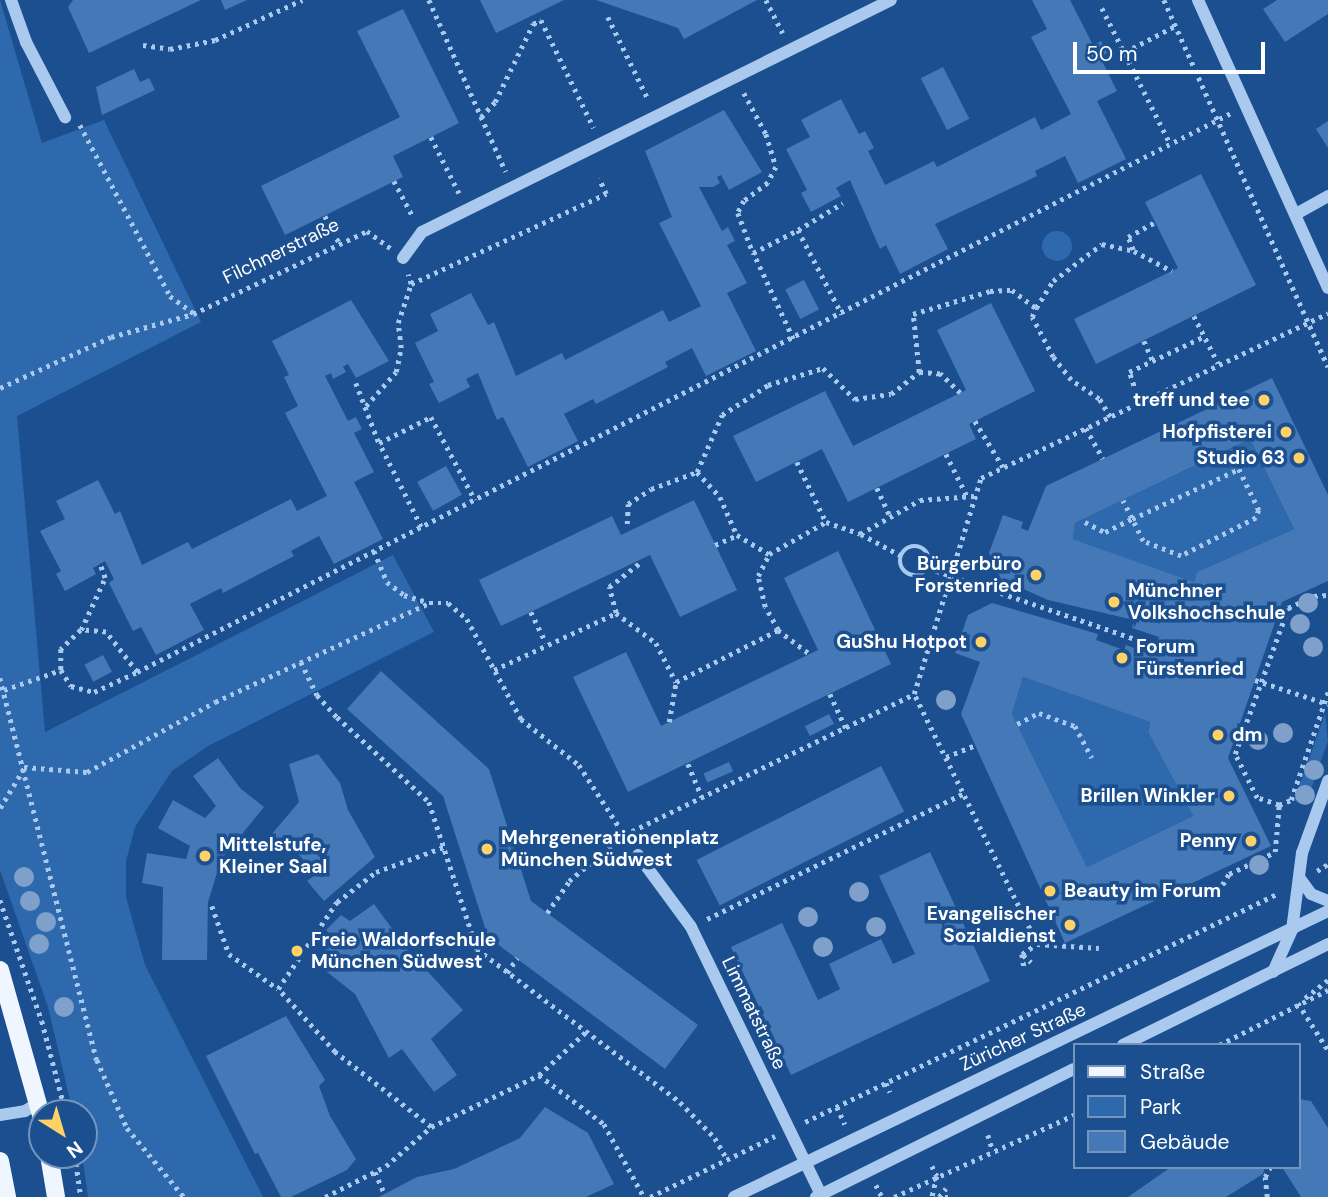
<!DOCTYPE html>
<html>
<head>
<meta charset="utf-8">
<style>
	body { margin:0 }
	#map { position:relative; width:1328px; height:1197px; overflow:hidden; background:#1b4f8f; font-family:"DM Sans",sans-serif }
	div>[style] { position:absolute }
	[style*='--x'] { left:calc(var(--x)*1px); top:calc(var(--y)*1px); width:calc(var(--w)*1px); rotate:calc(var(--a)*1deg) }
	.green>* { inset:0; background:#2e69ad }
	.round { border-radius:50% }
	.building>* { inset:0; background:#4478b7; transform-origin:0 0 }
	.path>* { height:4.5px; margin-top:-2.25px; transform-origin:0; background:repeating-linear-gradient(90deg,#a9c9ee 0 3.5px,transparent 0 8.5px) }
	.path>.ring { margin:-2.25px; padding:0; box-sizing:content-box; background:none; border:4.5px solid #a9c9ee; border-radius:50% }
	.minor>* { height:12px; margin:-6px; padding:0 6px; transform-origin:6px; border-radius:6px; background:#a9c9ee }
	.major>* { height:18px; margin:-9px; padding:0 9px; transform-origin:9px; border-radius:9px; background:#f0f6ff }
	.trees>* { width:20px; height:20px; margin:-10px; border-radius:50%; background:#7ea0ca }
	.dots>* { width:19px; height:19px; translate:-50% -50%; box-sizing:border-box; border:4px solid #1b4f8f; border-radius:50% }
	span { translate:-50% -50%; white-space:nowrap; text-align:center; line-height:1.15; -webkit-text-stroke:7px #1b4f8f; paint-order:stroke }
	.street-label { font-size:19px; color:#fff }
	.poi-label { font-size:19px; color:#fff; font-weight:700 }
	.right { translate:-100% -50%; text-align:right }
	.left { translate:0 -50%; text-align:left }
	.legend { position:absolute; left:1073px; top:1043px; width:228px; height:126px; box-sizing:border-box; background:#1b4f8f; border:2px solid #7695bc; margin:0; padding:9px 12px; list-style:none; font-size:21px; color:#fff }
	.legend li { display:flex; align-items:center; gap:14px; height:35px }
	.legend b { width:35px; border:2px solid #7695bc }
	.north { position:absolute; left:28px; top:1099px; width:70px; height:70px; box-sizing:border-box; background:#1b4f8f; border:2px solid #7695bc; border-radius:50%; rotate:143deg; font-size:19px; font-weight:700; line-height:28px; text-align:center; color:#fff }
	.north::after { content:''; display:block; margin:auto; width:24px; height:32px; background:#ffd166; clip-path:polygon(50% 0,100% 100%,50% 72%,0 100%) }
	.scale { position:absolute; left:1073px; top:42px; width:192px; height:32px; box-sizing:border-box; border:4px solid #fff; border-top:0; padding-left:9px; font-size:21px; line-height:24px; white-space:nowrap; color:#fff; -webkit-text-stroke:5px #1b4f8f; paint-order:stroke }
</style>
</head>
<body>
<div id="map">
	<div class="green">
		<div style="clip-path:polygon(0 0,42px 143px,104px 120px,201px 322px,17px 416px,45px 732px,393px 555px,434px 632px,208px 746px,172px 771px,135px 827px,126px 861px,126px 897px,145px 965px,263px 1197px,88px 1197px,82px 1155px,84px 1113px,73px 1113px,48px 1007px,0 870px)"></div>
		<div class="round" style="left:1042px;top:231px;width:30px;height:30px"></div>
		<div style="clip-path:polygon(1250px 439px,1294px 529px,1197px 572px,1194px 582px,1073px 539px,1075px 523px)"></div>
		<div style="clip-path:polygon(1023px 677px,1150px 722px,1148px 732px,1193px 816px,1087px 867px,1012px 714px)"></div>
		<div style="clip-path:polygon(1325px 714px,1328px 741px,1306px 803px,1294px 801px)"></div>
	</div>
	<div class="building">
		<div style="clip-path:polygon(73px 0,201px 0,89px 53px,68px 7px)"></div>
		<div style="clip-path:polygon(221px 0,247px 0,225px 10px)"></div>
		<div style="clip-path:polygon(480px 0,564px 0,496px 33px)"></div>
		<div style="clip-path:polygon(596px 0,757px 0,684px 39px,678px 28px)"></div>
		<div style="clip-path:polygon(1032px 0,1070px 0,1093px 45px,1101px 41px,1107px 53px,1100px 57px,1117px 91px,1097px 101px,1126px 159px,1078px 183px,1065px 156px,1035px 171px,1037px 176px,935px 224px,948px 249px,900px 274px,886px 245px,880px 249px,850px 180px,836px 188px,841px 196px,811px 212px,801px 193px,807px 190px,786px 149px,810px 137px,801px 120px,841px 99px,859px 134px,865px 131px,874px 148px,868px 151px,885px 185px,934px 161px,937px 167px,1035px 117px,1041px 130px,1071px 114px,1031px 37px,1047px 29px)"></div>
		<div style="clip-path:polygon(1277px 0,1328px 0,1328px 14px,1285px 42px,1263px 9px)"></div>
		<div style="clip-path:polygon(403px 9px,459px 123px,393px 156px,403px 177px,285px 235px,261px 186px,400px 117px,357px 31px)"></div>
		<div style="left:943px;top:67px;width:58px;height:25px;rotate:63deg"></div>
		<div style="clip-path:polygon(134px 69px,140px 82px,149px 78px,155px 90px,102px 115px,96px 87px)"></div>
		<div style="clip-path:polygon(724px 110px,762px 172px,729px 190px,721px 175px,717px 177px,720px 183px,713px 187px,699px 187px,722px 231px,728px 227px,735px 241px,727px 245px,747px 283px,727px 293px,756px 351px,706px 376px,692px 348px,665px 362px,668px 367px,596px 404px,593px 399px,564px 414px,578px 441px,528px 467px,503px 417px,497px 420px,478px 373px,466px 379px,470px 387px,439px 403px,429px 384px,434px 382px,415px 343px,438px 331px,430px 314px,471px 293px,488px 325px,494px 322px,516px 376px,562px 353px,565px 360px,663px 310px,669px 322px,701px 306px,659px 223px,672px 217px,645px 151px)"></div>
		<div style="clip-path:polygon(1328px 121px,1328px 148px,1316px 129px)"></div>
		<div style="clip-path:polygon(1201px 174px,1256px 285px,1096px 364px,1074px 319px,1178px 268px,1145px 202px)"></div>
		<div style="left:804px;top:280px;width:33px;height:21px;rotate:63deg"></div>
		<div style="clip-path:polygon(351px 300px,389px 361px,356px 378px,348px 364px,343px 367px,346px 372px,333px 379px,331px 373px,325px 376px,348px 421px,356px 417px,362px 429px,354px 433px,374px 472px,354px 482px,383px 539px,334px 564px,319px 536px,291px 551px,294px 556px,223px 593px,221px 588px,190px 604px,204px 630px,156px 655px,141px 627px,133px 631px,109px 583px,114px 579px,105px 561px,93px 568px,96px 574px,65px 591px,56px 574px,61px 571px,40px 531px,65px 519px,56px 501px,98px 480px,115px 514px,120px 511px,142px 565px,188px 542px,192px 549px,291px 499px,297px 511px,327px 496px,285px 413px,298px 406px,284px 377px,289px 375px,272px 341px)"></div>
		<div style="clip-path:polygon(991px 303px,1035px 391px,969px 424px,976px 439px,848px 502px,822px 449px,756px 482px,733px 436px,825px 391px,853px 446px,966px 390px,937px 330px)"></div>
		<div style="clip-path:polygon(evenodd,1272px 378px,1328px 495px,1328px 581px,1282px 602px,1228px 758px,1271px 846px,1065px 943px,961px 714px,980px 662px,955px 653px,968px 615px,992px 603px,1098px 634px,1096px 640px,1124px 650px,1126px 645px,1153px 655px,1159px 637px,1132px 628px,1134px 620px,1048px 600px,1001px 579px,989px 553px,1003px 515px,1023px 522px,1021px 528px,1028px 531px,1046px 486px,1272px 378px,1250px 439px,1294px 529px,1197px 572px,1194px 582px,1073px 539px,1075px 523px,1250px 439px,1272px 378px,1023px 677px,1150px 722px,1148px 732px,1193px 816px,1087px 867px,1012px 714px,1023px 677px)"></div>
		<div style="left:446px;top:466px;width:33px;height:33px;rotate:61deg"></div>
		<div style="clip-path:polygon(694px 500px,737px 590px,680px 617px,650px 555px,501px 626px,479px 580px,612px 516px,621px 535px)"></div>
		<div style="clip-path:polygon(838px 551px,891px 664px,628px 792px,573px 677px,626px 652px,661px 726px,669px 722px,818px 650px,784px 578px)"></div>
		<div style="left:103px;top:655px;width:19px;height:21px;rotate:62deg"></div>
		<div style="clip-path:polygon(381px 671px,489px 769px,531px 901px,698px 1025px,665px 1069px,488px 937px,443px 796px,347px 709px)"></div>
		<div style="left:829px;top:714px;width:11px;height:27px;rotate:63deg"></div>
		<div style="clip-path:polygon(318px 754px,340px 783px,348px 810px,375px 857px,324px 901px,307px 881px,315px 875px,290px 843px,281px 847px,271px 835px,299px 802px,289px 764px)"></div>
		<div style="clip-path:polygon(218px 758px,240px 788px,264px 807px,221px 860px,208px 902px,207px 960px,162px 960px,163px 887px,142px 883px,147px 853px,186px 859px,190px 846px,158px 828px,173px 800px,205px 818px,216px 806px,193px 776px)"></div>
		<div style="left:729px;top:762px;width:10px;height:28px;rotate:66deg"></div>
		<div style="left:881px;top:766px;width:51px;height:207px;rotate:63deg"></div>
		<div style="clip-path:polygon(930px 852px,990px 981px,791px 1075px,731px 947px,782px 923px,818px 1000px,840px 989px,829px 964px,881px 939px,893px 964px,915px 954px,879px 876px)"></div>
		<div style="clip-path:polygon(374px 904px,407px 949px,463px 1010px,431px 1039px,457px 1075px,434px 1092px,402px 1049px,389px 1058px,355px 994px,317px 964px,333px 938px,326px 930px,341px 915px,350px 921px)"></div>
		<div style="clip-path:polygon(286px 1016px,325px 1080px,319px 1086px,330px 1116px,356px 1159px,347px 1170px,291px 1197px,281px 1197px,258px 1153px,255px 1154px,206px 1056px)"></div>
		<div style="clip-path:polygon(1298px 1099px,1311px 1101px,1328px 1128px,1328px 1197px,1301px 1197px,1282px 1167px,1298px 1167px)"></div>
		<div style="clip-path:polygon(545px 1107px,588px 1133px,614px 1184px,586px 1197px,379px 1197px,417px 1177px,454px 1169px,520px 1138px)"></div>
		<div style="clip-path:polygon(1171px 1167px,1265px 1167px,1263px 1174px,1226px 1197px,1128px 1197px)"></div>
	</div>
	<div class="path">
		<div style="--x:429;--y:0;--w:188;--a:65.9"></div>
		<div style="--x:766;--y:0;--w:37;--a:63"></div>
		<div style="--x:1164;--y:0;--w:402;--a:65.9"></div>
		<div style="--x:1102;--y:8;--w:153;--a:63.3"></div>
		<div style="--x:608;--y:17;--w:93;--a:64"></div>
		<div style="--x:143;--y:45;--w:27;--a:8"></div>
		<div style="--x:170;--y:49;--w:46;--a:-11.3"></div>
		<div style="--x:215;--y:40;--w:96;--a:-24.7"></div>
		<div style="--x:1125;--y:52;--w:56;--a:-27.5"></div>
		<div style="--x:744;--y:93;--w:47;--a:61.8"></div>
		<div style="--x:766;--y:134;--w:34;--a:73"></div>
		<div style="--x:776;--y:167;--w:18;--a:117"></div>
		<div style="--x:768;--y:183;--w:30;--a:143"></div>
		<div style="--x:744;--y:201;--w:13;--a:117"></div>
		<div style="--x:738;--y:213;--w:43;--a:69.4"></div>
		<div style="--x:481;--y:117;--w:21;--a:-47"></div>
		<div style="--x:495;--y:102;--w:87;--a:-64"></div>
		<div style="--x:533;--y:24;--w:9;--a:-27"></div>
		<div style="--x:541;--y:20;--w:120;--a:63.9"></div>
		<div style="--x:80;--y:125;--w:193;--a:62.2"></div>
		<div style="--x:170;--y:296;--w:29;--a:36"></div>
		<div style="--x:431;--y:137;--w:63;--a:63.4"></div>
		<div style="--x:394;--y:181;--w:40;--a:62"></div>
		<div style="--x:325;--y:216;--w:32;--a:62"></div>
		<div style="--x:798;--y:230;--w:52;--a:-31"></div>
		<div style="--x:1133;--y:250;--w:14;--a:-111"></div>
		<div style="--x:1128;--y:237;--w:31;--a:-29"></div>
		<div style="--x:411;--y:284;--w:215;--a:-24.8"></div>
		<div style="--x:606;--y:194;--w:17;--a:-115"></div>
		<div style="--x:1194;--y:316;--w:53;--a:62.9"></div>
		<div style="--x:793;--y:339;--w:95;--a:-114.9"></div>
		<div style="--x:753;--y:253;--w:51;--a:-27.1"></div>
		<div style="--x:798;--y:230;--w:95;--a:62.4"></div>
		<div style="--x:1144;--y:341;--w:22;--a:66"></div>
		<div style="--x:356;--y:383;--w:64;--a:69"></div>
		<div style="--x:0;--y:388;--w:122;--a:-24.7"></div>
		<div style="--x:111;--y:337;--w:85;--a:-15.7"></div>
		<div style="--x:193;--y:314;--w:193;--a:-25.5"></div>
		<div style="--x:367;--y:231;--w:29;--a:36"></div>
		<div style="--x:960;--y:393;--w:28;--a:-136"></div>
		<div style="--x:940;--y:374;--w:21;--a:-175"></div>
		<div style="--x:919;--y:372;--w:58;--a:-95.9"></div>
		<div style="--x:913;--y:314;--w:80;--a:-16.6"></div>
		<div style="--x:990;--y:291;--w:22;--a:-3"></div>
		<div style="--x:1012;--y:290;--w:30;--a:37"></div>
		<div style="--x:1139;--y:402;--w:32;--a:-108"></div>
		<div style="--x:1129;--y:372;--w:84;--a:-25.3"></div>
		<div style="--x:366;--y:406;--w:45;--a:-48.6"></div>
		<div style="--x:396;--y:372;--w:25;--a:-78"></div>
		<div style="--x:401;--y:348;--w:25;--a:-97"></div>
		<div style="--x:398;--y:323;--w:41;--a:-71.6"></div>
		<div style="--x:411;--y:284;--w:10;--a:-107"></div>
		<div style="--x:1110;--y:417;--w:21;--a:-121"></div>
		<div style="--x:1099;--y:399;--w:34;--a:-146"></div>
		<div style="--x:1071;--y:380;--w:29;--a:-128"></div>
		<div style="--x:1053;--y:357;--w:45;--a:-117.7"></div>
		<div style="--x:1032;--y:317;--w:10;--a:-66"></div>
		<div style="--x:1036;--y:308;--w:32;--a:-58"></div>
		<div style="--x:1053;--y:281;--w:61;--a:-37.1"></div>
		<div style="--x:1102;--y:244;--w:33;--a:12"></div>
		<div style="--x:1134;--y:251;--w:43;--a:27.8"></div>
		<div style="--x:975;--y:421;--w:54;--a:58.7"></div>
		<div style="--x:1086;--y:428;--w:35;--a:61"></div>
		<div style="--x:946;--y:454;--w:47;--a:63.4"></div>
		<div style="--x:797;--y:462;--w:67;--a:64.2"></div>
		<div style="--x:697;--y:472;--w:62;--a:-66.3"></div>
		<div style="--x:722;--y:415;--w:55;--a:-33.1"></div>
		<div style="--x:768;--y:385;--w:58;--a:-17.2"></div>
		<div style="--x:823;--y:368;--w:45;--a:44.1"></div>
		<div style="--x:855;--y:399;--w:36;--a:-8"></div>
		<div style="--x:891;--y:394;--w:36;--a:-38"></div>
		<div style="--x:877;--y:488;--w:29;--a:65"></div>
		<div style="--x:1085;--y:522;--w:22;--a:27"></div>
		<div style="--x:1105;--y:532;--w:30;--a:-26"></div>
		<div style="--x:1132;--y:519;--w:118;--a:-25"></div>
		<div style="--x:1239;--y:469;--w:46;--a:64"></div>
		<div style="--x:1259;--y:510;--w:9;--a:111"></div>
		<div style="--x:1256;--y:518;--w:84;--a:153.1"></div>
		<div style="--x:1181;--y:556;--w:41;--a:-158.5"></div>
		<div style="--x:1143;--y:541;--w:45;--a:-116.6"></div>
		<div style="--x:627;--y:524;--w:20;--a:-87"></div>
		<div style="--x:628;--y:504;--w:27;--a:-33"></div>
		<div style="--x:651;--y:489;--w:49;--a:-20.3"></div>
		<div style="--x:697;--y:472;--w:34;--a:47"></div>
		<div style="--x:720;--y:497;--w:42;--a:65.9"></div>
		<div style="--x:737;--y:535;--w:37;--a:31"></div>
		<div style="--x:421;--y:527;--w:94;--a:-116.6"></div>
		<div style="--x:379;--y:443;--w:58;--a:-26.6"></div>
		<div style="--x:431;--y:417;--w:94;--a:62.1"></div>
		<div style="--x:861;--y:534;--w:44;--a:28.3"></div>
		<div style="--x:715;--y:545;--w:24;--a:-24"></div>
		<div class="ring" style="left:900px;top:546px;width:25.5px;height:25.5px"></div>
		<div style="--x:374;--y:551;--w:34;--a:67"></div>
		<div style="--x:387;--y:582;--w:21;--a:37"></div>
		<div style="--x:404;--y:595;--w:24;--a:17"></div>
		<div style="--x:928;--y:568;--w:241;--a:18.9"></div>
		<div style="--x:531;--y:612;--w:34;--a:64"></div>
		<div style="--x:616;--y:613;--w:27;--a:-105"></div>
		<div style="--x:609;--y:587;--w:39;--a:-38"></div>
		<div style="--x:81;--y:630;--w:57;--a:-65.2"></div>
		<div style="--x:105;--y:578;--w:15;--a:-110"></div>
		<div style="--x:778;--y:630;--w:40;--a:37"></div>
		<div style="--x:301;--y:662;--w:37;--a:64"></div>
		<div style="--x:317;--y:695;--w:30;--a:48"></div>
		<div style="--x:337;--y:717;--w:125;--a:42.7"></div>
		<div style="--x:429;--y:802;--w:155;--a:71.9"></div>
		<div style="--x:477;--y:949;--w:254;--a:37"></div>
		<div style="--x:680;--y:1102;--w:50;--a:45.8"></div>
		<div style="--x:715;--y:1138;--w:24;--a:60"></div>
		<div style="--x:494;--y:670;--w:135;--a:-25"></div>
		<div style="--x:616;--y:613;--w:50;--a:36.9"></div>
		<div style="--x:656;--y:643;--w:44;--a:62.9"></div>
		<div style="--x:676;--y:682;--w:114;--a:-27"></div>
		<div style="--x:778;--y:630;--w:26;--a:-119"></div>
		<div style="--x:765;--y:607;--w:32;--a:-103"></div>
		<div style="--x:758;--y:576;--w:25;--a:-63"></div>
		<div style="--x:769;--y:554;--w:65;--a:-29.3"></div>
		<div style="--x:826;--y:522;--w:36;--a:19"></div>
		<div style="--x:860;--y:534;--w:69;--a:-29.5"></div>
		<div style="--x:920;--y:500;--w:54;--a:-4.2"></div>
		<div style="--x:137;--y:672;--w:51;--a:-127.8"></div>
		<div style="--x:106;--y:632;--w:25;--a:-175"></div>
		<div style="--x:81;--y:630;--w:28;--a:136"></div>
		<div style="--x:61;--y:649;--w:21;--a:90"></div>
		<div style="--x:61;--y:670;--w:19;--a:58"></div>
		<div style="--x:71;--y:686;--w:24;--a:15"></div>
		<div style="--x:94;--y:692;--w:47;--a:-24.9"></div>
		<div style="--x:137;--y:672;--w:1229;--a:-27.07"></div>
		<div style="--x:0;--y:678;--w:394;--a:75.8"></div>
		<div style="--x:97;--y:1060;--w:74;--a:66.2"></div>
		<div style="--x:127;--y:1128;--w:89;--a:50.4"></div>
		<div style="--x:1255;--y:680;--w:77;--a:18.2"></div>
		<div style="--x:4;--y:690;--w:60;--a:-19.3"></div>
		<div style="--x:830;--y:694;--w:38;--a:65"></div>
		<div style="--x:669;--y:722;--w:41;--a:-80.1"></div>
		<div style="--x:1017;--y:724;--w:25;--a:-27"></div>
		<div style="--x:1039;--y:713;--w:38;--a:20"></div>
		<div style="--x:1075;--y:726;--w:36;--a:62"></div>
		<div style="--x:946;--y:757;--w:31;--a:-22"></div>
		<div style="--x:688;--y:764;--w:36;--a:67"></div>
		<div style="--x:24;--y:767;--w:63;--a:4.5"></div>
		<div style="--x:87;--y:772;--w:146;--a:-28.7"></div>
		<div style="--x:215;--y:702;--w:236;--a:-24.8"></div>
		<div style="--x:429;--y:603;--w:19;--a:0"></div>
		<div style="--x:448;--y:603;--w:25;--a:40"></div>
		<div style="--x:467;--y:619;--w:114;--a:61.6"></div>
		<div style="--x:521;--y:719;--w:74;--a:38.4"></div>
		<div style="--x:579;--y:765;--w:92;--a:57"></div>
		<div style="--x:1279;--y:805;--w:13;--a:-23"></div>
		<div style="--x:1291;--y:800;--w:114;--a:-71.1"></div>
		<div style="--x:0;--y:808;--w:47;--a:-59"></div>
		<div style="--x:1317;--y:871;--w:13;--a:-32"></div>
		<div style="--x:1218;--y:892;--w:21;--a:-59"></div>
		<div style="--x:1229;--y:874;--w:51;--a:-25.6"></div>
		<div style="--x:1275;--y:852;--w:47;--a:-85.1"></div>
		<div style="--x:1279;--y:805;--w:23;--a:-162"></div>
		<div style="--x:1257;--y:798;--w:49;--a:-116.6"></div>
		<div style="--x:1235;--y:754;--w:155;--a:-70"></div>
		<div style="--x:1288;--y:608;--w:29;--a:-25"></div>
		<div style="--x:1314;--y:596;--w:14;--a:-4"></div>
		<div style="--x:0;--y:900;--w:128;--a:70.9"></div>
		<div style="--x:42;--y:1021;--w:95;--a:75.4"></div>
		<div style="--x:212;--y:906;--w:51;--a:70.5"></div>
		<div style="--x:229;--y:954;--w:60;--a:35.5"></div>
		<div style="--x:547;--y:913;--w:39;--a:-55"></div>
		<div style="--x:569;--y:881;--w:72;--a:-39.9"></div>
		<div style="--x:624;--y:835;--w:322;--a:-25.9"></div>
		<div style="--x:707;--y:919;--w:286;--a:-26.1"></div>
		<div style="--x:1037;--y:944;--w:279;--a:-116.2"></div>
		<div style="--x:914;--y:694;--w:226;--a:-72.8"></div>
		<div style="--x:981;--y:478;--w:384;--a:-25.4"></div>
		<div style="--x:1022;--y:954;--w:18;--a:-34"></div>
		<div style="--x:1037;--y:944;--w:62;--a:3.7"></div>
		<div style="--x:1022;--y:954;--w:13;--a:81"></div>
		<div style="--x:1023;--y:955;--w:11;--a:41"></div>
		<div style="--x:507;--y:973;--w:18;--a:-56"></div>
		<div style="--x:1305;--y:998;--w:29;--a:-38"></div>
		<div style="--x:1298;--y:1003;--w:56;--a:57.4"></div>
		<div style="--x:1219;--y:1045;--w:122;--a:-26.8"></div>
		<div style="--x:539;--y:1075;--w:81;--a:37"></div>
		<div style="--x:604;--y:1124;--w:83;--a:61.3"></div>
		<div style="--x:886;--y:1083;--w:10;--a:66"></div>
		<div style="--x:837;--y:1107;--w:19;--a:65"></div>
		<div style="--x:805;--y:1122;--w:526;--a:-25.79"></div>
		<div style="--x:431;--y:1127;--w:122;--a:-142"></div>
		<div style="--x:335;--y:1052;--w:85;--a:-132.1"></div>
		<div style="--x:278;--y:989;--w:105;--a:-55.9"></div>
		<div style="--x:337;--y:902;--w:49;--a:-37.6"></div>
		<div style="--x:376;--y:872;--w:72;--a:-20.2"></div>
		<div style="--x:988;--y:1135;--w:17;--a:73"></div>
		<div style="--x:75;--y:1155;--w:42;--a:81.9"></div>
		<div style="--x:932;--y:1166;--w:11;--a:63"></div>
		<div style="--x:937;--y:1176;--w:22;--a:103"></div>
		<div style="--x:375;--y:1172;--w:24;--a:66"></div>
		<div style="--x:876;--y:1185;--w:13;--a:63"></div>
		<div style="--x:325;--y:1197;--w:68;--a:-26.9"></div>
		<div style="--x:386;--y:1166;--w:60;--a:-40.9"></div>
		<div style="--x:431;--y:1127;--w:120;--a:-25.7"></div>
		<div style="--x:539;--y:1075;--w:64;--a:-42.5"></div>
		<div style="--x:650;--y:1197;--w:139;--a:-26"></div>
		<div style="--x:894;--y:1197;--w:198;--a:-24.5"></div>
		<div style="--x:939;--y:1197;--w:11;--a:-52"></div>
		<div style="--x:945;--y:1197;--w:6;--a:0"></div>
		<div style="--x:1267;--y:1197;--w:20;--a:-96"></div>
		<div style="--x:1265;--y:1177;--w:11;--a:-63"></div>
	</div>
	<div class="minor">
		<div style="--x:11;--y:0;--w:45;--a:70.3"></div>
		<div style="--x:26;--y:42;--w:85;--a:62.5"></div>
		<div style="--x:1198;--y:0;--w:316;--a:65.7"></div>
		<div style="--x:1296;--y:214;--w:37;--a:-29"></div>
		<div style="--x:403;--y:258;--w:32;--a:-54"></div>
		<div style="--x:422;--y:232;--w:523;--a:-26.32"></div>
		<div style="--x:638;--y:855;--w:89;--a:53.6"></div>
		<div style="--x:691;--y:927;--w:298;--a:64.1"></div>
		<div style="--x:1301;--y:880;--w:17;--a:54"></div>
		<div style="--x:1311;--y:894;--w:18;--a:22"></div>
		<div style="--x:1273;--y:972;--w:46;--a:-65.7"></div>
		<div style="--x:1292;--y:930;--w:78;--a:-82.6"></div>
		<div style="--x:1302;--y:853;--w:77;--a:-70.1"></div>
		<div style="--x:1123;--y:1045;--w:229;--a:-26.2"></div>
		<div style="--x:0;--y:1115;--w:25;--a:-9"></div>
		<div style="--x:25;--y:1111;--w:15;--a:-32"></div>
		<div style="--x:734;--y:1197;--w:659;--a:-25.71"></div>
		<div style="--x:816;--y:1197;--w:288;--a:-26.4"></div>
	</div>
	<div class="major">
		<div style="--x:0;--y:970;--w:154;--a:74.2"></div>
		<div style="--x:49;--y:1155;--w:43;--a:80.5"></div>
		<div style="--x:0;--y:1161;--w:37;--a:79"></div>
	</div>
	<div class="trees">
		<div style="left:1308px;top:603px"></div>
		<div style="left:1300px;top:624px"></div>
		<div style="left:1313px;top:647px"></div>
		<div style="left:946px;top:700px"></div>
		<div style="left:1283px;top:733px"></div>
		<div style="left:1258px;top:740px"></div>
		<div style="left:1314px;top:770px"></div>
		<div style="left:1305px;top:795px"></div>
		<div style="left:1259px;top:865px"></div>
		<div style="left:24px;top:877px"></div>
		<div style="left:859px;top:892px"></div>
		<div style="left:30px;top:901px"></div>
		<div style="left:808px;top:917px"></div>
		<div style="left:46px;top:922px"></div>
		<div style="left:876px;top:927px"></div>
		<div style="left:39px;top:944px"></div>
		<div style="left:823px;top:947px"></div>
		<div style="left:64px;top:1007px"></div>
	</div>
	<div class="dots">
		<div style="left:1264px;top:400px;background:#ffd166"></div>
		<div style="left:1286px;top:432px;background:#ffd166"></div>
		<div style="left:1299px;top:458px;background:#ffd166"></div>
		<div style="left:1036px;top:575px;background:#ffd166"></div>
		<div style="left:1114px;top:602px;background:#ffd166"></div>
		<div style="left:981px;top:642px;background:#ffd166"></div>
		<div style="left:1122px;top:658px;background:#ffd166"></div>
		<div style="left:1218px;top:735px;background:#ffd166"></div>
		<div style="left:1229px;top:796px;background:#ffd166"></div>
		<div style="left:1251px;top:841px;background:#ffd166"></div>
		<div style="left:487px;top:849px;background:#ffd166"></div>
		<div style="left:205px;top:856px;background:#ffd166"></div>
		<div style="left:1050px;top:891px;background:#ffd166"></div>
		<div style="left:1070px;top:925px;background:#ffd166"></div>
		<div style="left:297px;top:951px;background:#ffd166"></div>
	</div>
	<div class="street-label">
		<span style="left:281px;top:251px;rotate:-26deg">Filchnerstraße</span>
		<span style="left:754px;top:1013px;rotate:64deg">Limmatstraße</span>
		<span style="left:1023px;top:1037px;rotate:-25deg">Züricher Straße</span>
	</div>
	<div class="poi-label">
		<span class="right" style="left:1250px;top:400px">treff und tee</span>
		<span class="right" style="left:1272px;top:432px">Hofpfisterei</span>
		<span class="right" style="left:1285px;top:458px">Studio 63</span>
		<span class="right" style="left:1022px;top:575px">Bürgerbüro<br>Forstenried</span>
		<span class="left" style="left:1128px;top:602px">Münchner<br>Volkshochschule</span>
		<span class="right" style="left:967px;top:642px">GuShu Hotpot</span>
		<span class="left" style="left:1136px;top:658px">Forum<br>Fürstenried</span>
		<span class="left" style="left:1232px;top:735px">dm</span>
		<span class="right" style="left:1215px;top:796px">Brillen Winkler</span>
		<span class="left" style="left:501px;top:849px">Mehrgenerationenplatz<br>München Südwest</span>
		<span class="right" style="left:1237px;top:841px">Penny</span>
		<span class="left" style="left:219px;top:856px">Mittelstufe,<br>Kleiner Saal</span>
		<span class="left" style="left:1064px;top:891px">Beauty im Forum</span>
		<span class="right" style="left:1056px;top:925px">Evangelischer<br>Sozialdienst</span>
		<span class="left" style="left:311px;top:951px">Freie Waldorfschule<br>München Südwest</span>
	</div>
	<ul class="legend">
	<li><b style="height:9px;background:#f0f6ff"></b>Straße</li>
	<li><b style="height:19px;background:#2e69ad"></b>Park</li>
	<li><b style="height:19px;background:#4478b7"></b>Gebäude</li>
	</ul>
	<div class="north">N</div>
	<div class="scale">50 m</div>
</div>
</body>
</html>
